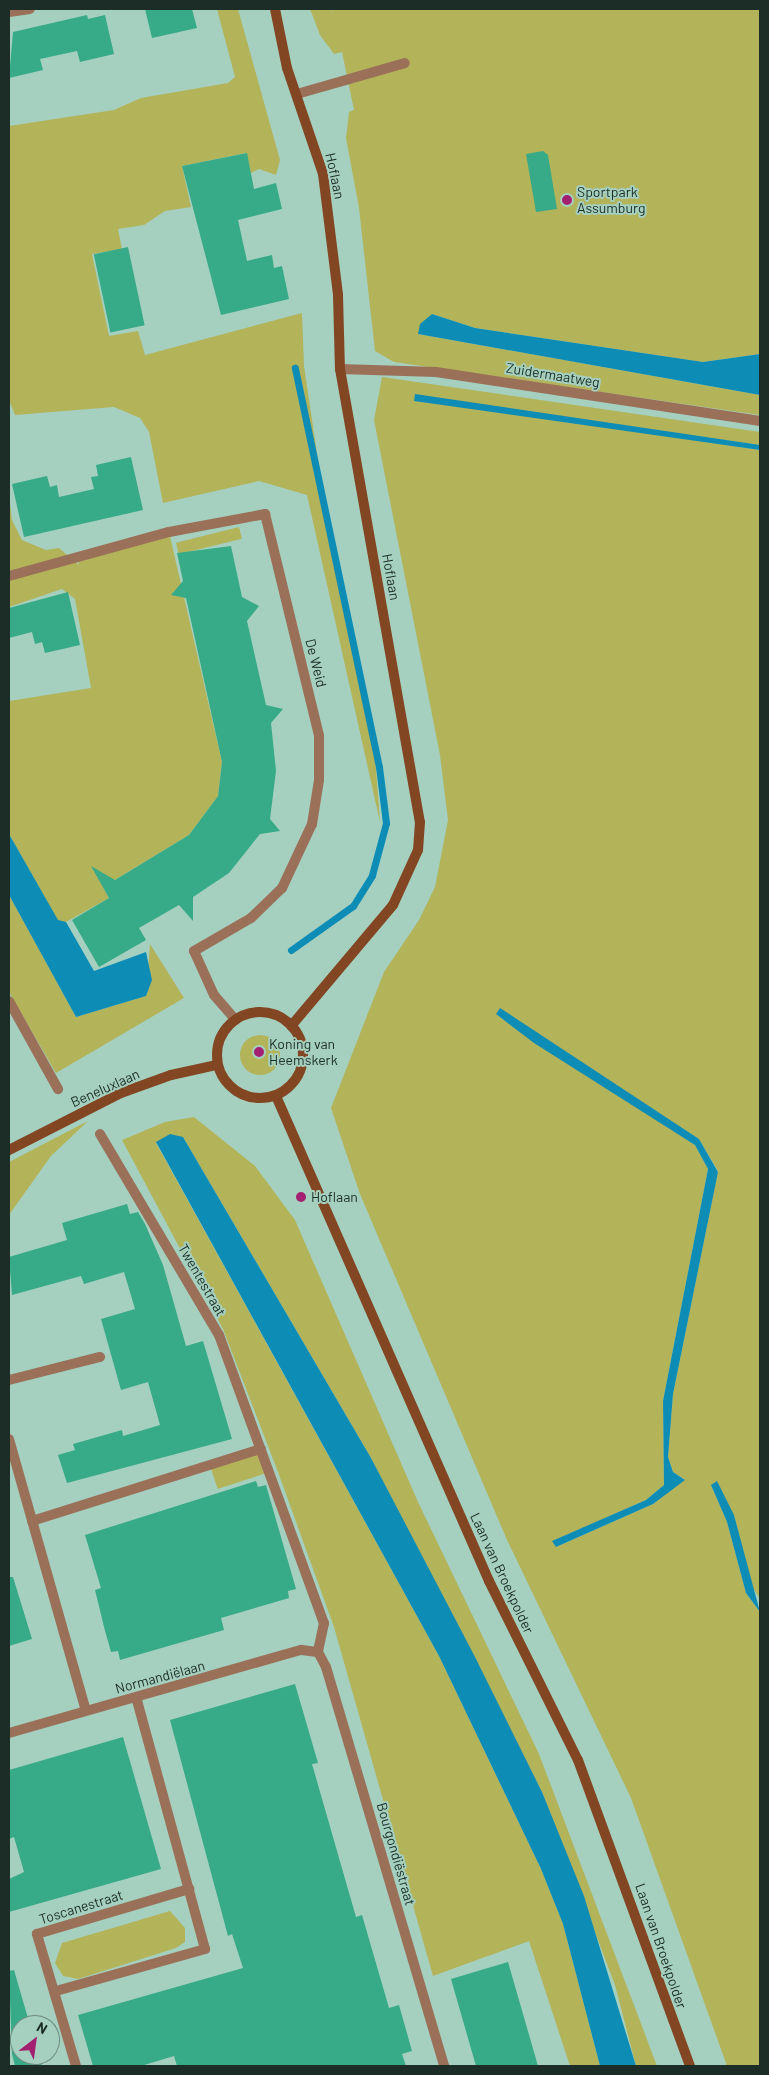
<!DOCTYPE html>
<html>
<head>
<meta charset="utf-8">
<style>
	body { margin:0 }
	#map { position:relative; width:769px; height:2075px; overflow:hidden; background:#a5d0bf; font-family:Barlow,sans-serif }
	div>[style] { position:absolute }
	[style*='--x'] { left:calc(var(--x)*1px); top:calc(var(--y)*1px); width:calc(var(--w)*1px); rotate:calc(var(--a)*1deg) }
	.green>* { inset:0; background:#b3b35a; transform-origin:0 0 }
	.round { border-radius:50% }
	.water>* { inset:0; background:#0d8cb6 }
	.stream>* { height:7px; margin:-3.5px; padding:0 3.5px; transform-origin:3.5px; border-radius:3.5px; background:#0d8cb6 }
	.building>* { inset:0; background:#37aa87; transform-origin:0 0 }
	.pedestrian>* { height:10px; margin:-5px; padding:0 5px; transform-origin:5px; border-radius:5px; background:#9b7059 }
	.minor>* { height:10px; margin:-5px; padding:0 5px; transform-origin:5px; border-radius:5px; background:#9b7059 }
	.secondary>* { height:10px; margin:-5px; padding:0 5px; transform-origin:5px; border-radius:5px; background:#834622 }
	.secondary>.ring { margin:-5px; padding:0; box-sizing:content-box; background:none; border:10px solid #834622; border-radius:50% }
	.dots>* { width:14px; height:14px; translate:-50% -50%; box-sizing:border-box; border:2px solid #a5d0bf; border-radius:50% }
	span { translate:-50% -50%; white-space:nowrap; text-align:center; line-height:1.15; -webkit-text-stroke:4px #a5d0bf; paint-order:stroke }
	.street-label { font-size:14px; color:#1c2c26 }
	.poi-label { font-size:14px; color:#1c2c26 }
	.left { translate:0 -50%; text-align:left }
	.frame { position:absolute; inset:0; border:10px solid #1c2c26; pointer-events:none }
	.north { position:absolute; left:10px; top:2015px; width:50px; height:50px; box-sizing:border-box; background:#a5d0bf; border:1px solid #6e8e82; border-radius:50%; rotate:30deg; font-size:14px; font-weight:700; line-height:20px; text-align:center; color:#1c2c26 }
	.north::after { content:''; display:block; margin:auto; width:18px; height:22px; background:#a2206f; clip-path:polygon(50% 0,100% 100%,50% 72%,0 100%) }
</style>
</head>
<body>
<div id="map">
	<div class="green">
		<div style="clip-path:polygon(217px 9px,238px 9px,280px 160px,276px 175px,259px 169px,251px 173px,246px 153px,182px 166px,191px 207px,165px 211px,144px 225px,118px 229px,122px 249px,92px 254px,109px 336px,138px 331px,145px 355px,302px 313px,304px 366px,321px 480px,375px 756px,380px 822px,307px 495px,259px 481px,163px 503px,149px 432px,140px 418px,114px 407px,15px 415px,9px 400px,9px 126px,114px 110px,141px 98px,228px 83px,235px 77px)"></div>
		<div style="clip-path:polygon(310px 9px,332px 9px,333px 13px,333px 9px,760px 9px,760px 354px,703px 362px,475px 328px,432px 314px,418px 334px,760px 395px,760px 415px,394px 362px,375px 351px,359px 208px,346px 138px,349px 112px,354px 110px,342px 52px,334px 54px,320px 35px)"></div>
		<div style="clip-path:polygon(evenodd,382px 377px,760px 432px,760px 445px,412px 397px,760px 450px,760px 1599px,750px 1583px,734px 1515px,711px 1485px,727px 1522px,746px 1593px,760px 1612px,760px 2066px,727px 2066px,631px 1798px,507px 1540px,360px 1194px,331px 1108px,384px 972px,419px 920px,435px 887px,448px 820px,440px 755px,374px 420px,382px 377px,498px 1010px,699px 1139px,718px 1171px,673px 1394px,668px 1457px,673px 1472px,684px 1479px,653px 1504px,556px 1547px,553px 1541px,646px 1500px,664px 1485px,663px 1401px,708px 1169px,695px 1145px,501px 1018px,498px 1010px)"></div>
		<div style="clip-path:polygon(9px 496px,12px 520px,22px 540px,46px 550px,59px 548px,79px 565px,77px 556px,169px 532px,222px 762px,218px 796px,189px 835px,103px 887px,109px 898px,66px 922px,58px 921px,9px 834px,9px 701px,91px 688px,75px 599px,62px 589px,9px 607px)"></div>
		<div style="left:239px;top:527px;width:12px;height:65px;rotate:76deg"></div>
		<div style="clip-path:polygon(9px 895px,76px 1017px,146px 996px,150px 944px,184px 998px,56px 1073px,9px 992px)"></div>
		<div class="round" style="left:240px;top:1035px;width:40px;height:40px"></div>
		<div style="clip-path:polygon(194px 1117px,255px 1166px,295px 1220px,418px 1502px,539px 1754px,657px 2066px,636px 2066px,615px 1985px,542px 1792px,371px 1458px,183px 1137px,156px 1143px,439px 1656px,541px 1869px,563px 1924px,600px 2066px,570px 2066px,529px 1941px,433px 1976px,334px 1627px,278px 1472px,223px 1329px,122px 1140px,165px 1122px)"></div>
		<div style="clip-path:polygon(88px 1121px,51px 1156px,9px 1215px,9px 1162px)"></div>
		<div style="left:260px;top:1451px;width:23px;height:52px;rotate:72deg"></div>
		<div style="clip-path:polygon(170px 1911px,185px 1928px,185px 1942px,176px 1948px,78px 1979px,63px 1976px,55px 1963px,62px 1943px)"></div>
	</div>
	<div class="water">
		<div style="clip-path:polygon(432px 314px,475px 328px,703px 362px,760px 354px,760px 395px,418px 334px,420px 324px)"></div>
		<div style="clip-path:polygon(415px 394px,760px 445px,760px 450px,414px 401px)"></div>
		<div style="clip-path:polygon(9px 834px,58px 920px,66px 922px,94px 971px,146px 952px,152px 980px,146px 996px,76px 1017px,9px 895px)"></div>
		<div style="clip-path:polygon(500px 1008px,699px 1139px,718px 1172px,673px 1394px,668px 1457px,673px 1472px,685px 1480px,653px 1504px,556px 1547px,552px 1541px,646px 1500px,664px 1485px,663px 1401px,708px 1169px,695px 1145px,534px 1043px,496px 1014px)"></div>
		<div style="clip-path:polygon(170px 1134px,183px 1137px,371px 1458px,474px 1655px,542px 1792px,584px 1896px,636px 2066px,600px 2066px,563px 1924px,541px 1869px,439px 1656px,156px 1142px)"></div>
		<div style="clip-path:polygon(717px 1481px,734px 1515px,760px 1612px,746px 1593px,727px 1522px,711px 1485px)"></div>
	</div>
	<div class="stream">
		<div style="--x:291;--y:950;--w:76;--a:-35.4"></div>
		<div style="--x:353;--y:906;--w:36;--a:-58"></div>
		<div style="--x:372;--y:875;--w:54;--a:-74.9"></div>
		<div style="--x:386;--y:823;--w:56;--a:-97.1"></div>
		<div style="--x:379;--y:767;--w:408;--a:-101.9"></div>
	</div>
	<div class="building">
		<div style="clip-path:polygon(145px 9px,192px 9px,197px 28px,152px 38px)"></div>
		<div style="clip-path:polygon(87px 15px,88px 19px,105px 15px,114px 54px,80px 62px,77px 51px,40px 59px,43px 70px,9px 78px,13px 32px)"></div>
		<div style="clip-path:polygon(543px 151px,548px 155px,557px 209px,536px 212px,526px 154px)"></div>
		<div style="clip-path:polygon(247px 153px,254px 189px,276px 183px,282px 209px,238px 220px,247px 261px,272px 255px,274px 268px,282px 266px,289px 299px,221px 315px,182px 166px)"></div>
		<div style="left:128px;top:247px;width:80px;height:35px;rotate:78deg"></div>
		<div style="clip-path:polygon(131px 457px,143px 510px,24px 537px,12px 484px,47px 476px,50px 487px,57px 485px,59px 497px,94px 489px,91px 477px,98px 476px,96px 465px)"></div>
		<div style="clip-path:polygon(231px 546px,242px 597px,259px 606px,247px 621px,266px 705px,283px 709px,271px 723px,276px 771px,270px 819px,280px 831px,260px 834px,229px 873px,193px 897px,193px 921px,179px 905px,139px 928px,146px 940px,99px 967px,72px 920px,109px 898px,91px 866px,115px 880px,189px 835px,218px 796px,222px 762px,186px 598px,171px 595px,183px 581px,177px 553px)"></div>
		<div style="clip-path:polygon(68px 592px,80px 645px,45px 653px,42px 642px,35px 644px,32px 632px,9px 638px,9px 608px)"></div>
		<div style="clip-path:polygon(127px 1204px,130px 1214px,138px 1212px,145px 1224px,163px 1265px,186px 1346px,203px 1341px,232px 1439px,67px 1483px,58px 1455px,75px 1450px,73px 1444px,122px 1430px,123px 1436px,160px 1425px,148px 1382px,121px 1390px,101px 1319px,135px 1309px,124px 1272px,84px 1284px,81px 1276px,12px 1295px,9px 1257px,67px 1240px,62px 1223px)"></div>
		<div style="clip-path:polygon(256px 1481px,258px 1487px,266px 1485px,296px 1589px,288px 1591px,289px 1598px,221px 1618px,224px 1630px,120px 1660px,118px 1651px,111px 1652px,104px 1627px,95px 1590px,101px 1588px,85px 1535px)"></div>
		<div style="clip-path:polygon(9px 1577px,13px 1577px,32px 1639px,9px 1646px)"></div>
		<div style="clip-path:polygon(295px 1684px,318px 1763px,312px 1764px,356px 1917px,362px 1915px,389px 2008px,399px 2005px,412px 2051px,402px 2054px,406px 2066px,177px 2066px,174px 2056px,141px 2066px,93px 2066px,78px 2015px,243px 1968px,232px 1934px,228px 1936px,170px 1720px)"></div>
		<div style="clip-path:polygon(123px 1737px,161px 1869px,9px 1912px,9px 1879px,24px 1872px,14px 1837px,9px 1839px,9px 1770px)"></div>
		<div style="clip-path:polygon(508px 1962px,538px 2066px,476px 2066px,451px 1979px)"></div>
		<div style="clip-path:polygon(14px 1970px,30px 2025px,20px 2025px,20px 2055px,38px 2055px,42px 2066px,15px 2066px,12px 2054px,9px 1971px)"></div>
	</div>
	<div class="pedestrian">
		<div style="--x:9;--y:1001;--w:101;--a:60.9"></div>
		<div style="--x:100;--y:1134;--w:234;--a:59.4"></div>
		<div style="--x:219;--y:1335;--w:307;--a:70"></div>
		<div style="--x:324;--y:1623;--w:30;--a:102"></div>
		<div style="--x:32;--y:1521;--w:240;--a:-17.5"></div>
	</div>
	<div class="minor">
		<div style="--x:9;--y:12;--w:21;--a:-8"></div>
		<div style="--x:297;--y:94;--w:112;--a:-16"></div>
		<div style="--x:340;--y:369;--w:96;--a:1.8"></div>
		<div style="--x:436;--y:372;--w:328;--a:8.6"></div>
		<div style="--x:9;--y:576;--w:166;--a:-15.4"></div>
		<div style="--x:169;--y:532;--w:98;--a:-10.6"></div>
		<div style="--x:265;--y:514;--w:228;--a:76.3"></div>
		<div style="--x:319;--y:736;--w:44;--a:90"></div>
		<div style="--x:319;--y:780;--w:45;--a:99"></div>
		<div style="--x:312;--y:824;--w:71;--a:115.1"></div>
		<div style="--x:282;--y:888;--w:43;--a:135.9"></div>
		<div style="--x:251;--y:918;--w:66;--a:149.9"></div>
		<div style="--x:194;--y:951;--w:48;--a:65.6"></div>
		<div style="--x:214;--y:995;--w:33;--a:49"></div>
		<div style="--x:9;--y:1380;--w:94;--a:-14.2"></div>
		<div style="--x:9;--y:1439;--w:280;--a:74.2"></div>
		<div style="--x:9;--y:1733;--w:304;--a:-15.9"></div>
		<div style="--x:301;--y:1650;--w:17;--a:7"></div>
		<div style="--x:318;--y:1652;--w:17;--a:62"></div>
		<div style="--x:326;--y:1667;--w:416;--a:73.5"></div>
		<div style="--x:56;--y:1991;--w:155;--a:-15.7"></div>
		<div style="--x:205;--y:1949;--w:258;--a:-105.3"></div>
		<div style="--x:76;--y:2066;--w:138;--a:-106.5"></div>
		<div style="--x:37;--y:1934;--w:159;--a:-16.5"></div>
	</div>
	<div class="secondary">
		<div style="--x:275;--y:9;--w:60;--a:78.5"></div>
		<div style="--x:287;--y:68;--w:112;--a:71.2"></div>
		<div style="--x:323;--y:174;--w:122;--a:82.9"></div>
		<div style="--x:338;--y:295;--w:74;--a:88.5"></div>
		<div style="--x:340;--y:369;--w:460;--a:80"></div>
		<div style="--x:420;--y:822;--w:28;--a:94"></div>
		<div style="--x:418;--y:850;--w:60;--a:114.4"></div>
		<div style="--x:393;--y:905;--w:158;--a:130.1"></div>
		<div class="ring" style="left:217px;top:1012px;width:76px;height:76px"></div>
		<div style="--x:276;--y:1096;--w:530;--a:66.29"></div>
		<div style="--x:489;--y:1581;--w:200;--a:63.6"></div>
		<div style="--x:578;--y:1760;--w:326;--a:69.9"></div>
		<div style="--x:9;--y:1150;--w:126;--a:-27"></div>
		<div style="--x:121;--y:1093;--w:53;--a:-19.8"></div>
		<div style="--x:171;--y:1075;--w:47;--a:-12.3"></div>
	</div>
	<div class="dots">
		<div style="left:567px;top:200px;background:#a2206f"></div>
		<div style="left:259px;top:1052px;background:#a2206f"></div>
		<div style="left:301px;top:1197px;background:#a2206f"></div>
	</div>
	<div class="street-label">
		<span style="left:335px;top:176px;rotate:78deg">Hoflaan</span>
		<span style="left:553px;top:375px;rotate:9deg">Zuidermaatweg</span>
		<span style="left:391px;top:577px;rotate:80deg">Hoflaan</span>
		<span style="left:316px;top:663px;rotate:76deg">De Weid</span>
		<span style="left:105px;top:1088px;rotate:-24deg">Beneluxlaan</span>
		<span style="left:202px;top:1280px;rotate:60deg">Twentestraat</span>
		<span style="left:502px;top:1573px;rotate:65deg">Laan van Broekpolder</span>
		<span style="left:160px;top:1677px;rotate:-15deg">Normandiëlaan</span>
		<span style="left:396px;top:1854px;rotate:74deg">Bourgondiëstraat</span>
		<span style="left:81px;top:1907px;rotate:-17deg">Toscanestraat</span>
		<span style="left:661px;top:1946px;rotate:71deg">Laan van Broekpolder</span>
	</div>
	<div class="poi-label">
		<span class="left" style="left:577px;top:200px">Sportpark<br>Assumburg</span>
		<span class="left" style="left:269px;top:1052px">Koning van<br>Heemskerk</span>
		<span class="left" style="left:311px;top:1197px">Hoflaan</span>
	</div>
	<div class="frame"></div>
	<div class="north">N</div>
</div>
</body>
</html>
